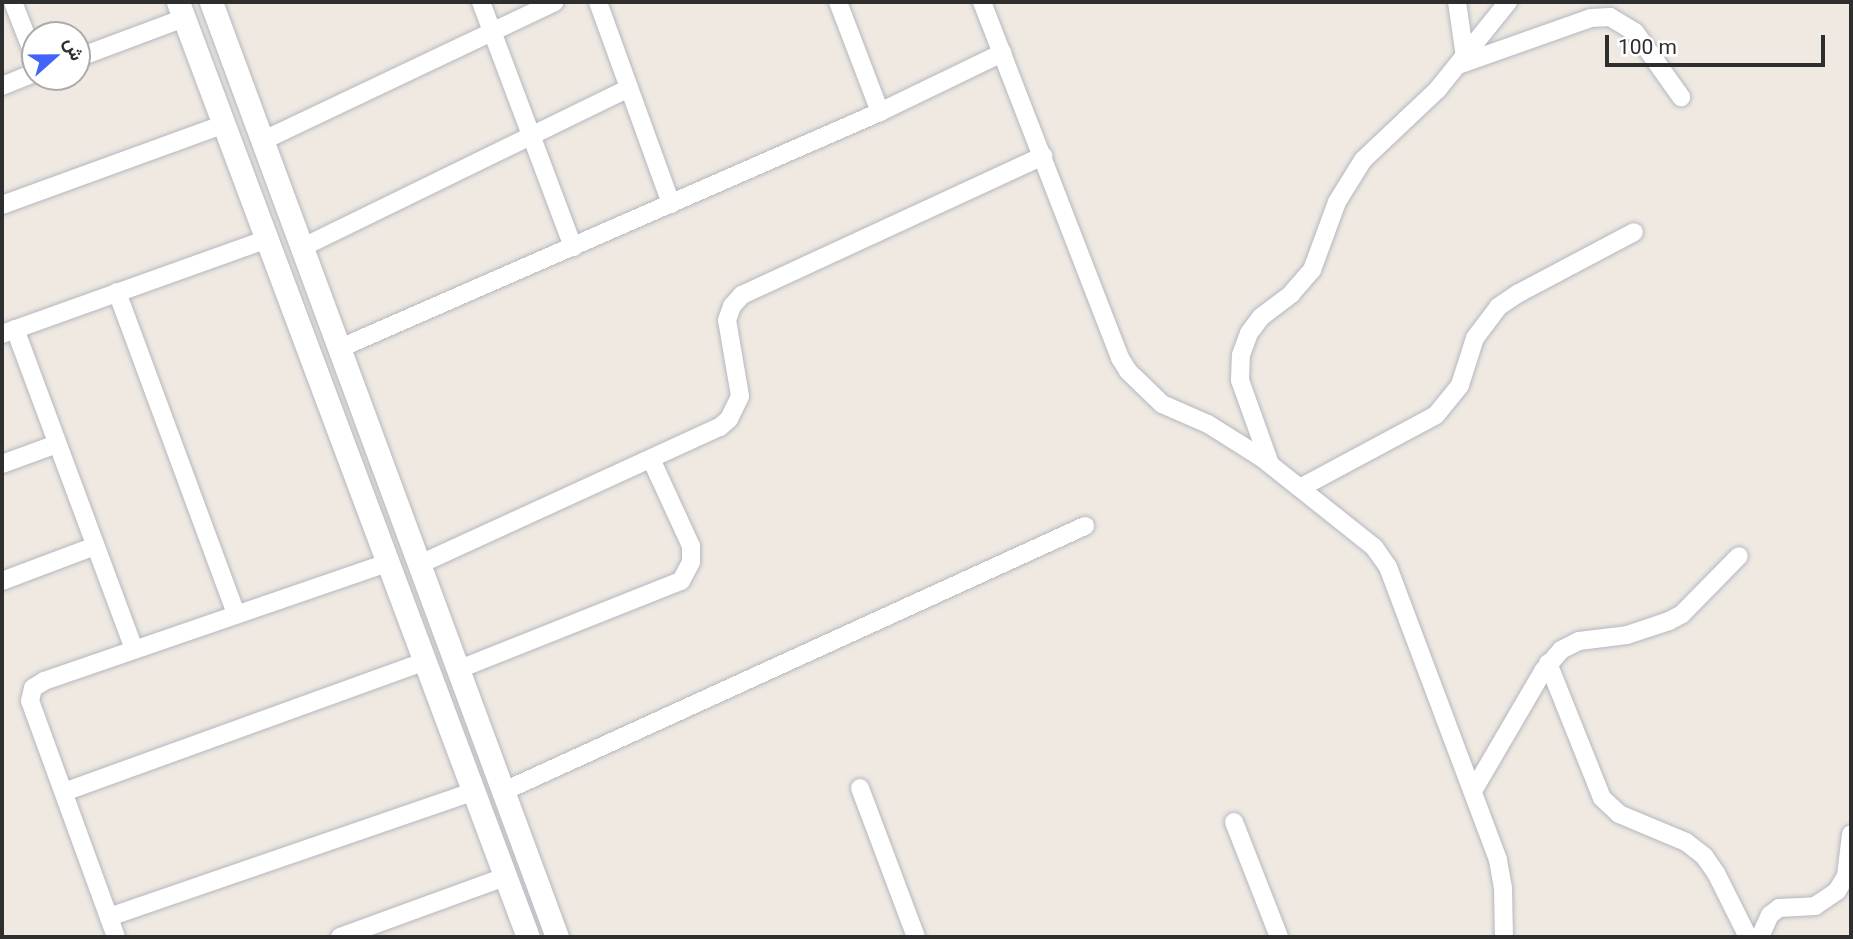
<!DOCTYPE html>
<html>
<head>
<meta charset="utf-8">
<style>
	body { margin:0 }
	#map { position:relative; width:1853px; height:939px; overflow:hidden; background:#efe9e1; font-family:Roboto,Vazirmatn,sans-serif }
	div>[style] { position:absolute }
	[style*='--x'] { left:calc(var(--x)*1px); top:calc(var(--y)*1px); width:calc(var(--w)*1px); rotate:calc(var(--a)*1deg) }
	.roads { filter:drop-shadow(0 0 2px #b4b7c1) drop-shadow(0 0 2px #b4b7c1) }
	.minor>* { height:18px; margin:-9px; padding:0 9px; transform-origin:9px; border-radius:9px; background:#fff }
	.tertiary>* { height:23px; margin:-11.5px; padding:0 11.5px; transform-origin:11.5px; border-radius:11.5px; background:#fff }
	span { translate:-50% -50%; white-space:nowrap; text-align:center; line-height:1.15; -webkit-text-stroke:5px #fff; paint-order:stroke }
	.frame { position:absolute; inset:0; border:4px solid #2e2e2e; pointer-events:none }
	.north { position:absolute; left:21px; top:21px; width:70px; height:70px; box-sizing:border-box; background:#fff; border:2px solid #ababab; border-radius:50%; rotate:69deg; font-size:19px; font-weight:700; line-height:28px; text-align:center; color:#2e2e2e }
	.north::after { content:''; display:block; margin:auto; width:24px; height:32px; background:#4264fb; clip-path:polygon(50% 0,100% 100%,50% 72%,0 100%) }
	.scale { position:absolute; left:1605px; top:35px; width:220px; height:32px; box-sizing:border-box; border:4px solid #2e2e2e; border-top:0; padding-left:9px; font-size:21px; line-height:24px; white-space:nowrap; color:#2e2e2e; -webkit-text-stroke:5px #fff; paint-order:stroke }
</style>
</head>
<body>
<div id="map">
	<div class="roads">
		<div class="minor">
			<div style="--x:13;--y:2;--w:60;--a:68.6"></div>
			<div style="--x:481;--y:2;--w:262;--a:69.4"></div>
			<div style="--x:598;--y:2;--w:215;--a:70.1"></div>
			<div style="--x:838;--y:2;--w:118;--a:69.1"></div>
			<div style="--x:982;--y:2;--w:382;--a:68.8"></div>
			<div style="--x:1120;--y:358;--w:15;--a:58"></div>
			<div style="--x:1128;--y:371;--w:47;--a:44.1"></div>
			<div style="--x:1162;--y:404;--w:50;--a:23.5"></div>
			<div style="--x:1208;--y:424;--w:64;--a:32.2"></div>
			<div style="--x:1262;--y:458;--w:143;--a:38.5"></div>
			<div style="--x:1374;--y:547;--w:24;--a:55"></div>
			<div style="--x:1388;--y:567;--w:313;--a:69.4"></div>
			<div style="--x:1498;--y:860;--w:27;--a:80"></div>
			<div style="--x:1503;--y:887;--w:50;--a:88.9"></div>
			<div style="--x:1457;--y:2;--w:56;--a:81.7"></div>
			<div style="--x:77;--y:58;--w:114;--a:-20.5"></div>
			<div style="--x:1458;--y:65;--w:141;--a:-19.5"></div>
			<div style="--x:1591;--y:18;--w:19;--a:-3"></div>
			<div style="--x:1610;--y:17;--w:29;--a:31"></div>
			<div style="--x:1635;--y:32;--w:80;--a:54.7"></div>
			<div style="--x:2;--y:86;--w:35;--a:-22"></div>
			<div style="--x:262;--y:141;--w:324;--a:-25.4"></div>
			<div style="--x:2;--y:205;--w:234;--a:-20"></div>
			<div style="--x:301;--y:248;--w:365;--a:-26"></div>
			<div style="--x:117;--y:292;--w:343;--a:69.7"></div>
			<div style="--x:15;--y:329;--w:341;--a:69.6"></div>
			<div style="--x:2;--y:334;--w:279;--a:-19.7"></div>
			<div style="--x:338;--y:349;--w:592;--a:-23.62"></div>
			<div style="--x:880;--y:112;--w:136;--a:-25.8"></div>
			<div style="--x:2;--y:464;--w:59;--a:-20"></div>
			<div style="--x:1270;--y:464;--w:89;--a:-109.7"></div>
			<div style="--x:1240;--y:380;--w:25;--a:-88"></div>
			<div style="--x:1241;--y:355;--w:23;--a:-70"></div>
			<div style="--x:1249;--y:333;--w:20;--a:-53"></div>
			<div style="--x:1261;--y:317;--w:38;--a:-37"></div>
			<div style="--x:1291;--y:294;--w:32;--a:-49"></div>
			<div style="--x:1312;--y:270;--w:72;--a:-69.8"></div>
			<div style="--x:1337;--y:202;--w:49;--a:-58.2"></div>
			<div style="--x:1363;--y:160;--w:103;--a:-43.4"></div>
			<div style="--x:1438;--y:89;--w:112;--a:-51.2"></div>
			<div style="--x:1300;--y:488;--w:154;--a:-28.2"></div>
			<div style="--x:1436;--y:415;--w:38;--a:-51"></div>
			<div style="--x:1460;--y:385;--w:49;--a:-72.3"></div>
			<div style="--x:1475;--y:338;--w:39;--a:-53"></div>
			<div style="--x:1498;--y:307;--w:25;--a:-34"></div>
			<div style="--x:1519;--y:293;--w:130;--a:-27.9"></div>
			<div style="--x:418;--y:565;--w:332;--a:-24.6"></div>
			<div style="--x:720;--y:427;--w:12;--a:-42"></div>
			<div style="--x:729;--y:419;--w:25;--a:-64"></div>
			<div style="--x:740;--y:396;--w:77;--a:-99.7"></div>
			<div style="--x:727;--y:320;--w:15;--a:-70"></div>
			<div style="--x:732;--y:306;--w:15;--a:-48"></div>
			<div style="--x:742;--y:295;--w:332;--a:-24.8"></div>
			<div style="--x:2;--y:581;--w:99;--a:-20.6"></div>
			<div style="--x:1548;--y:663;--w:145;--a:68.2"></div>
			<div style="--x:1602;--y:798;--w:23;--a:43"></div>
			<div style="--x:1619;--y:814;--w:73;--a:22.7"></div>
			<div style="--x:1686;--y:842;--w:23;--a:38"></div>
			<div style="--x:1704;--y:856;--w:21;--a:55"></div>
			<div style="--x:1716;--y:873;--w:72;--a:63.4"></div>
			<div style="--x:457;--y:670;--w:241;--a:-21.7"></div>
			<div style="--x:681;--y:581;--w:21;--a:-62"></div>
			<div style="--x:691;--y:562;--w:16;--a:-90"></div>
			<div style="--x:691;--y:546;--w:96;--a:-114.7"></div>
			<div style="--x:860;--y:788;--w:159;--a:69.4"></div>
			<div style="--x:1473;--y:791;--w:139;--a:-59.7"></div>
			<div style="--x:1543;--y:671;--w:28;--a:-49"></div>
			<div style="--x:1561;--y:650;--w:20;--a:-27"></div>
			<div style="--x:1579;--y:641;--w:48;--a:-7.1"></div>
			<div style="--x:1627;--y:635;--w:44;--a:-18.4"></div>
			<div style="--x:1669;--y:621;--w:15;--a:-28"></div>
			<div style="--x:1682;--y:614;--w:81;--a:-45.5"></div>
			<div style="--x:64;--y:792;--w:383;--a:-19.9"></div>
			<div style="--x:502;--y:792;--w:641;--a:-24.53"></div>
			<div style="--x:1234;--y:822;--w:123;--a:68.6"></div>
			<div style="--x:109;--y:917;--w:384;--a:-19"></div>
			<div style="--x:116;--y:937;--w:251;--a:-110"></div>
			<div style="--x:30;--y:701;--w:13;--a:-77"></div>
			<div style="--x:33;--y:688;--w:13;--a:-32"></div>
			<div style="--x:44;--y:681;--w:362;--a:-19"></div>
			<div style="--x:340;--y:937;--w:176;--a:-20"></div>
			<div style="--x:1760;--y:937;--w:24;--a:-66"></div>
			<div style="--x:1770;--y:915;--w:11;--a:-38"></div>
			<div style="--x:1779;--y:908;--w:36;--a:-3"></div>
			<div style="--x:1815;--y:906;--w:27;--a:-34"></div>
			<div style="--x:1837;--y:891;--w:17;--a:-59"></div>
			<div style="--x:1846;--y:876;--w:42;--a:-83.2"></div>
		</div>
		<div class="tertiary">
			<div style="--x:178;--y:2;--w:998;--a:69.48"></div>
			<div style="--x:211;--y:2;--w:997;--a:69.69"></div>
		</div>
	</div>
	<div class="frame"></div>
	<div class="north">ش</div>
	<div class="scale">100 m</div>
</div>
</body>
</html>
